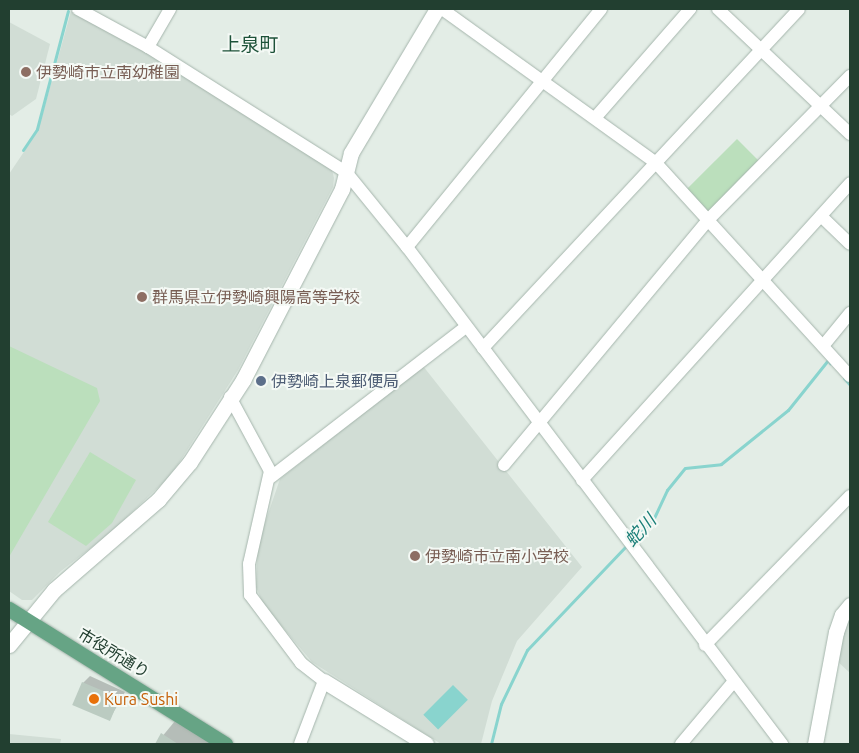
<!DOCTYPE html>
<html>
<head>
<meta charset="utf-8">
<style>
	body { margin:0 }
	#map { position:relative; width:859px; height:753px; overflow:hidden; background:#e3ede6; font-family:Ubuntu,"Noto Sans JP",sans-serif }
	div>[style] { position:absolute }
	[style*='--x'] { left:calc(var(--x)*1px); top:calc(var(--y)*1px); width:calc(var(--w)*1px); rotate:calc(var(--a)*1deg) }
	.built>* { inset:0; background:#d1ddd5 }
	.green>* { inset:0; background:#bbdfbc; transform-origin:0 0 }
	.water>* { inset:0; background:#89d4ce; transform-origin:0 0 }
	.shadow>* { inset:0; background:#0003 }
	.stream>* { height:3px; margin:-1.5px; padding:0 1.5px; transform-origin:1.5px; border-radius:1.5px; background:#89d4ce }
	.building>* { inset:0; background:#bbcbc1; transform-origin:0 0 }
	.roads { filter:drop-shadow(0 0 1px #a5b5ac) drop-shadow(0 0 1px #a5b5ac) }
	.street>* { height:12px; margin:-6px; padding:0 6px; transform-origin:6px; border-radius:6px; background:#fff }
	.secondary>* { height:15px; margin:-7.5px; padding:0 7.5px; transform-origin:7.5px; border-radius:7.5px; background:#fff }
	.primary>* { height:15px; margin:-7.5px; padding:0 7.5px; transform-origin:7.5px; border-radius:7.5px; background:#66a485 }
	.dots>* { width:14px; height:14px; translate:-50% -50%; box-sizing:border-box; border:2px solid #f4f9f5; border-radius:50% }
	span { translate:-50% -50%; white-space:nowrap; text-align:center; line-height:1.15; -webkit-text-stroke:4px #f4f9f5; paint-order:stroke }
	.education-label { font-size:16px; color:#785e54 }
	.left { translate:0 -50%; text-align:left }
	.service-label { font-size:16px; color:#4e5e75 }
	.street-label { font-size:16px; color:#223f30 }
	.food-label { font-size:16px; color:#c56008 }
	.water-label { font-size:18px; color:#197e77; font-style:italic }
	.quarter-label { font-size:19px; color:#1d5239 }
	.frame { position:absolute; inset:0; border:10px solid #223f30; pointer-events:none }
</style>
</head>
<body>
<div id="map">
	<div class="built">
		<div style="clip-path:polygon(71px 11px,145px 50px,332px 170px,334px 178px,333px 187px,238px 370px,179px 463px,166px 480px,110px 533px,61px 571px,32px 600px,22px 600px,9px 591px,9px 174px,38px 131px)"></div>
		<div style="clip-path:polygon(9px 22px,50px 44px,36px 99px,12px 116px,9px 114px)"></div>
		<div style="clip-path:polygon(423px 366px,582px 567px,517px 641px,492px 701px,481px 744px,441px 744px,312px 662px,263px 604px,256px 587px,258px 543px,280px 479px)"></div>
		<div style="clip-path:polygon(850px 612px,850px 673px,836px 660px,843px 628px)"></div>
		<div style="clip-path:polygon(9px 734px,61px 739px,60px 744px,9px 744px)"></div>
	</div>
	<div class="green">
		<div style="left:737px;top:139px;width:31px;height:74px;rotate:45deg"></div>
		<div style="clip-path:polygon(9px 346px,97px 388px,100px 401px,9px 557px)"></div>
		<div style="clip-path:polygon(90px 452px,136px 480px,112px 523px,86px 546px,48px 522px)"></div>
	</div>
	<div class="water">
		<div style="left:453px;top:685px;width:21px;height:42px;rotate:45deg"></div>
	</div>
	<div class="shadow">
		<div style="clip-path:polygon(90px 676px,125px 692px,109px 720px,83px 683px)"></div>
		<div style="clip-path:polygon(175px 721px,211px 744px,156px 744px)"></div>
	</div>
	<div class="stream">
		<div style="--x:23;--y:150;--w:25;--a:-56"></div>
		<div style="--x:37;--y:129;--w:122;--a:-75.3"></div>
		<div style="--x:844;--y:378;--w:9;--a:49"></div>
		<div style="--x:632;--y:539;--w:28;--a:-42"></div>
		<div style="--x:653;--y:520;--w:33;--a:-65"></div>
		<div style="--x:667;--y:490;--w:28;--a:-51"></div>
		<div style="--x:685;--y:468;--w:36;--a:-6"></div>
		<div style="--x:721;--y:464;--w:86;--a:-38.9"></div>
		<div style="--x:788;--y:410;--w:64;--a:-51.3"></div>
		<div style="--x:828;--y:360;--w:4;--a:56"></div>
		<div style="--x:491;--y:744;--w:41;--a:-76"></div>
		<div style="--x:501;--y:704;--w:60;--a:-64.3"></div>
		<div style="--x:527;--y:650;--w:146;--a:-46.4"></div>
	</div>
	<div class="building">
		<div style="left:82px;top:682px;width:41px;height:25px;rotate:23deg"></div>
		<div style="clip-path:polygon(161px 733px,178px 744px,155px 744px)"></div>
	</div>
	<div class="roads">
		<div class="street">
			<div style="--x:78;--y:9;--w:80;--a:28.5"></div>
			<div style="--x:148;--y:47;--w:234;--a:32.3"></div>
			<div style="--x:346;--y:172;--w:97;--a:50.9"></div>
			<div style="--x:407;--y:247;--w:623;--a:52.96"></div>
			<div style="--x:442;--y:9;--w:264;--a:35.7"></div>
			<div style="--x:656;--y:163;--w:288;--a:47.7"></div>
			<div style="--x:718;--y:9;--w:182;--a:43.4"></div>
			<div style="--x:148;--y:47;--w:44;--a:-59.9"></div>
			<div style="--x:595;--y:118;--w:145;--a:-48.9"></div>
			<div style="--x:821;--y:216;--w:40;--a:44"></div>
			<div style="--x:407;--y:247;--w:307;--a:-50.8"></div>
			<div style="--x:823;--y:346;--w:43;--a:-50.7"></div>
			<div style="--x:483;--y:348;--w:463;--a:-47"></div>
			<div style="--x:230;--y:397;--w:84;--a:61.6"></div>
			<div style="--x:270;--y:471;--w:95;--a:102.7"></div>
			<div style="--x:249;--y:564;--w:31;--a:88"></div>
			<div style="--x:250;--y:595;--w:85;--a:53.1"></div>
			<div style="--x:301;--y:663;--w:29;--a:38"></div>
			<div style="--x:324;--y:681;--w:67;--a:110.9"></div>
			<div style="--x:504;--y:465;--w:317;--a:-50.2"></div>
			<div style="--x:707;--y:221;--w:204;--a:-45.4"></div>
			<div style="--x:271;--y:477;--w:246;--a:-37.6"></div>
			<div style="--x:582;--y:480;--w:400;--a:-47.9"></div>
			<div style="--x:705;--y:645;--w:208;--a:-45.8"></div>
			<div style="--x:681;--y:744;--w:82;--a:-49.9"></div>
		</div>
		<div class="secondary">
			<div style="--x:9;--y:645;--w:71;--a:-50.7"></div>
			<div style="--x:54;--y:590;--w:138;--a:-40.9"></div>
			<div style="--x:158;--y:500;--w:50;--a:-49.9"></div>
			<div style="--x:190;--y:462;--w:98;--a:-57.1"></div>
			<div style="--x:243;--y:380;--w:215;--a:-62.6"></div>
			<div style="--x:342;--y:189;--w:37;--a:-76"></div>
			<div style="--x:351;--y:153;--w:168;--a:-59.2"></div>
			<div style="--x:324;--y:681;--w:120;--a:31.7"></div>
			<div style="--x:815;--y:744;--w:114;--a:-79.4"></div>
			<div style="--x:836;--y:632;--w:18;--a:-71"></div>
			<div style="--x:842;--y:615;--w:13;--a:-51"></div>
		</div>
		<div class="primary">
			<div style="--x:9;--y:609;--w:255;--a:32"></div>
		</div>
	</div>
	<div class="dots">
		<div style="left:26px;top:72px;background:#8d6e63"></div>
		<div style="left:142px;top:297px;background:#8d6e63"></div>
		<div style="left:261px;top:381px;background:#5c6f8a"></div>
		<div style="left:415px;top:556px;background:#8d6e63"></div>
		<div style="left:94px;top:699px;background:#e8710a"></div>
	</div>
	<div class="education-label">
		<span class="left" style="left:36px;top:72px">伊勢崎市立南幼稚園</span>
		<span class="left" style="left:152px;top:297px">群馬県立伊勢崎興陽高等学校</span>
		<span class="left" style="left:425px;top:556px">伊勢崎市立南小学校</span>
	</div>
	<div class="service-label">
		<span class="left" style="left:271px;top:381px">伊勢崎上泉郵便局</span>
	</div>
	<div class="street-label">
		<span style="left:114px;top:653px;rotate:31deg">市役所通り</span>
	</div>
	<div class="food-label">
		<span class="left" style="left:104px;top:699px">Kura Sushi</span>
	</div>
	<div class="water-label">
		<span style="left:640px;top:530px;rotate:-47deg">蛇川</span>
	</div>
	<div class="quarter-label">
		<span style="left:250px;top:45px">上泉町</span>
	</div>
	<div class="frame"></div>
</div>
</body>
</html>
